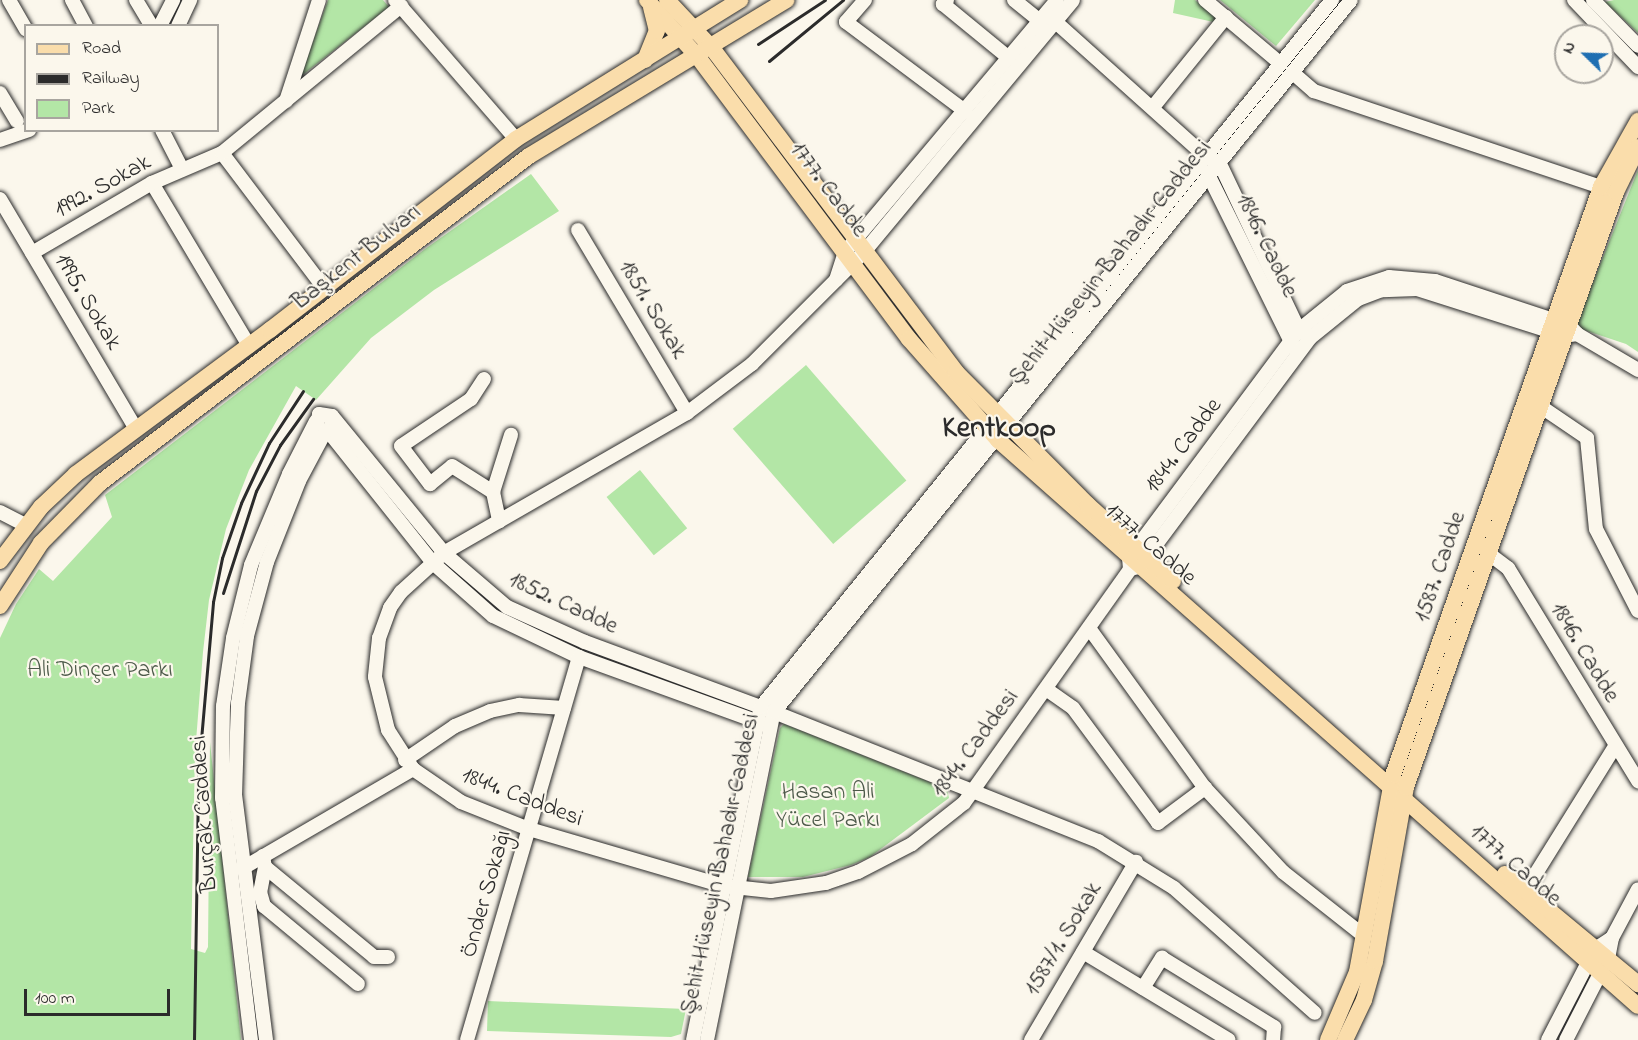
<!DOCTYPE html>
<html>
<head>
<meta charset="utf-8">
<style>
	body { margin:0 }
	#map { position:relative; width:1638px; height:1040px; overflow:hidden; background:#fbf7ec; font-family:"Indie Flower",sans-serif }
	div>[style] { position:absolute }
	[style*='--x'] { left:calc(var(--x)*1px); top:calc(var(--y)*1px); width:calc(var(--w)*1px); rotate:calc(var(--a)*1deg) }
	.green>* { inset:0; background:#b3e6a6; transform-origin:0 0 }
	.roads { filter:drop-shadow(0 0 2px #2b2b2b) drop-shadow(0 0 2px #2b2b2b) }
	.minor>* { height:14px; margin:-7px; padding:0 7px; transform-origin:7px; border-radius:7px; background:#fbf7ec }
	.major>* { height:16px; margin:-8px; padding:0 8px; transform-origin:8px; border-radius:8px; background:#faddab }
	.rail>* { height:3px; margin:-1.5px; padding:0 1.5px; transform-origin:1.5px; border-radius:1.5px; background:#2b2b2b }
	span { translate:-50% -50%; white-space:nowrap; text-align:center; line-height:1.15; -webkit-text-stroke:4.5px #fbf7ec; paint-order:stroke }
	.street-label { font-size:24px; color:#2b2b2b }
	.park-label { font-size:24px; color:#4d5a4a }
	.district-label { font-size:30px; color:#2b2b2b; font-weight:700 }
	.legend { position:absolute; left:24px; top:24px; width:195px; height:108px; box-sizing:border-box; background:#fbf7ec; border:2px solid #a8a59f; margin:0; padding:8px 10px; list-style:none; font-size:18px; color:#2b2b2b }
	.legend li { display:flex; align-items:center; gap:12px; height:30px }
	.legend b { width:30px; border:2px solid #a8a59f }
	.north { position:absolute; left:1554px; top:24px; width:60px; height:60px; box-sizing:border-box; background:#fbf7ec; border:2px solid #a8a59f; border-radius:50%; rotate:293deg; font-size:16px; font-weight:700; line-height:24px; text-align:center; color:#2b2b2b }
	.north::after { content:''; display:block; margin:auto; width:21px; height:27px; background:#1f6fb2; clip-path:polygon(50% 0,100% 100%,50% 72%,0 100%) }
	.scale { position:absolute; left:24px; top:989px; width:146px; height:27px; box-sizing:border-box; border:3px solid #2b2b2b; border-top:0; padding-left:8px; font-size:18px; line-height:21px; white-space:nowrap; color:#2b2b2b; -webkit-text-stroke:4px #fbf7ec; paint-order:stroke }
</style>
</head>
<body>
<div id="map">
	<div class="green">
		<div style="clip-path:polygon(328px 0,383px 0,389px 7px,300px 77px)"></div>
		<div style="clip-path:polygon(1175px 0,1195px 0,1221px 20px,1218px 23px,1173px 13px)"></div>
		<div style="clip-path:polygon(1220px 0,1315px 0,1276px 46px)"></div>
		<div style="clip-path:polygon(1614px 0,1638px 0,1638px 33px,1605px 2px)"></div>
		<div style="clip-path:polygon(1638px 170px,1638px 352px,1626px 344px,1575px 327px)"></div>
		<div style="clip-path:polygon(531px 174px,559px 211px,434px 290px,371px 338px,316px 400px,296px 386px,249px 470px,226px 529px,209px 600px,203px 652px,195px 754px,191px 949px,205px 953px,208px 947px,210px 742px,241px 1040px,0 1040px,0 638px,16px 604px,39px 569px,53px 581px,112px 517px,105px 495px,425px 249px)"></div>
		<div style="left:806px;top:365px;width:153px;height:97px;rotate:49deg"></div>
		<div style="left:640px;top:470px;width:75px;height:43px;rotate:51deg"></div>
		<div style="clip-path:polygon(784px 724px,947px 789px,949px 798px,870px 857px,851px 865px,803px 877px,748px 877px,780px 728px)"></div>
		<div style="clip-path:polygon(488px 1001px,686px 1009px,681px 1034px,671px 1037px,487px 1031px)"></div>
	</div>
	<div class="roads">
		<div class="minor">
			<div style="--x:9;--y:0;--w:34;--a:60"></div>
			<div style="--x:72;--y:0;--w:30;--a:62"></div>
			<div style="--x:136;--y:0;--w:29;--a:59"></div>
			<div style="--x:395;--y:0;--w:184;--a:49"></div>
			<div style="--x:865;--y:0;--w:29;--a:131"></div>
			<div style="--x:846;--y:22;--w:149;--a:36.8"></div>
			<div style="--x:947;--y:0;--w:6;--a:135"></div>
			<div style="--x:943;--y:4;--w:85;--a:39.3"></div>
			<div style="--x:1014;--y:0;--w:33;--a:39"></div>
			<div style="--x:1057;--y:0;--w:329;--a:130.1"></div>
			<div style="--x:845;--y:252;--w:29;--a:108"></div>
			<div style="--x:836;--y:280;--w:40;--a:-45"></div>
			<div style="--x:864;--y:252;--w:327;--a:-50.3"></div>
			<div style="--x:1205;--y:0;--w:99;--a:40.1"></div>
			<div style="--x:1574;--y:0;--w:93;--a:46.3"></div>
			<div style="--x:1593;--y:0;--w:64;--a:45.6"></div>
			<div style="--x:1049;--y:16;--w:208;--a:41.9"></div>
			<div style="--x:1204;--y:155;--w:18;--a:29"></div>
			<div style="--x:1220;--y:164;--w:184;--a:64.6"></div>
			<div style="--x:1299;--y:330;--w:9;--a:36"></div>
			<div style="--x:160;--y:26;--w:29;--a:-63"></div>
			<div style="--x:178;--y:26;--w:29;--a:-65"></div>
			<div style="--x:1293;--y:73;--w:28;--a:41"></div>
			<div style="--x:1314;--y:91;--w:303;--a:18.5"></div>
			<div style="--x:0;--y:93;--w:33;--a:59"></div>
			<div style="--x:286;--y:101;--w:106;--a:-71.9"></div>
			<div style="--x:1153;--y:107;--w:116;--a:-51"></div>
			<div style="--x:162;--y:130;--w:44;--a:62.9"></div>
			<div style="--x:0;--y:140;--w:31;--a:-19"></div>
			<div style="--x:222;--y:153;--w:169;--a:52.9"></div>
			<div style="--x:1207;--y:172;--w:196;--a:63.7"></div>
			<div style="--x:152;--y:183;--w:190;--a:59.2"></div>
			<div style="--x:0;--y:199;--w:265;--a:59.4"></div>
			<div style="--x:578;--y:230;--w:213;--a:59.2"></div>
			<div style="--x:32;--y:253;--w:139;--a:-30.3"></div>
			<div style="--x:152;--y:183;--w:76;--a:-23.2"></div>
			<div style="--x:222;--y:153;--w:232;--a:-39.4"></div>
			<div style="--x:1389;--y:277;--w:46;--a:5"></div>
			<div style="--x:1435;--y:281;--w:141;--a:18.2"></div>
			<div style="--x:1569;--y:325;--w:12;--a:48"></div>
			<div style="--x:1577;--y:334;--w:12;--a:171"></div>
			<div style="--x:1565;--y:336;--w:155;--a:-162.4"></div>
			<div style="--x:1417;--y:289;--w:35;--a:178"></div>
			<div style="--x:1382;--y:290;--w:26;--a:159"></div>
			<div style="--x:1358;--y:299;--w:62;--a:140.9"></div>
			<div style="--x:1310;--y:338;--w:286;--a:126.7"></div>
			<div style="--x:1139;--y:567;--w:9;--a:167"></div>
			<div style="--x:1130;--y:569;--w:11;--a:-95"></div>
			<div style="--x:1129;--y:558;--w:284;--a:-53.3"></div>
			<div style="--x:1299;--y:330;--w:62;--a:-39.1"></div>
			<div style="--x:1347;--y:291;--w:44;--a:-18.4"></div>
			<div style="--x:836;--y:280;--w:119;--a:135"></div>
			<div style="--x:752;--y:364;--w:81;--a:143"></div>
			<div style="--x:687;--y:413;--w:280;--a:150.1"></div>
			<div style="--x:444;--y:553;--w:58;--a:137.8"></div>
			<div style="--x:401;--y:592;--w:19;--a:125"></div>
			<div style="--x:390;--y:608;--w:32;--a:110"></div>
			<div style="--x:379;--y:638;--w:39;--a:96"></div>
			<div style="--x:375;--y:677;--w:55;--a:76.2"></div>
			<div style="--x:388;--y:730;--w:46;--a:57.3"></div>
			<div style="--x:413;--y:769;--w:58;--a:34.5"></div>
			<div style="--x:461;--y:802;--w:73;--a:21.7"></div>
			<div style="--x:529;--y:829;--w:203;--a:16.3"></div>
			<div style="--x:724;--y:886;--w:47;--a:6.1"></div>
			<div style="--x:771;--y:891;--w:56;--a:-8.3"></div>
			<div style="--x:826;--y:883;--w:34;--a:-19"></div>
			<div style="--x:858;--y:872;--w:61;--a:-27.4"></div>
			<div style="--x:912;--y:844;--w:66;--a:-38.3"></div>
			<div style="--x:964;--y:803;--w:287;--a:-54.6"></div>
			<div style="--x:1577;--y:334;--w:71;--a:30.5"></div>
			<div style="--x:484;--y:379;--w:24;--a:123"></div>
			<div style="--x:471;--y:399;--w:84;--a:146.1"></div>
			<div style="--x:401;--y:446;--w:48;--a:52.7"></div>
			<div style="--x:430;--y:484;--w:28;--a:-39"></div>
			<div style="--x:452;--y:466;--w:49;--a:32.4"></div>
			<div style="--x:493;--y:492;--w:30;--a:78"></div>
			<div style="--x:1540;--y:406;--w:57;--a:34.2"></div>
			<div style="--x:1587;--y:438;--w:91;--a:84.4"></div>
			<div style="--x:1596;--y:529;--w:92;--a:62.9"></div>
			<div style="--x:332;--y:416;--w:14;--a:94"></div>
			<div style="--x:331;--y:430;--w:6;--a:162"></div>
			<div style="--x:325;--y:432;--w:9;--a:-148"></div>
			<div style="--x:317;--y:427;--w:13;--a:-81"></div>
			<div style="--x:319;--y:414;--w:13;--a:9"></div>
			<div style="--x:332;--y:416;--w:177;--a:50.7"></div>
			<div style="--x:444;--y:553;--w:83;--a:40.6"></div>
			<div style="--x:507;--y:607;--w:85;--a:24.2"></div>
			<div style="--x:585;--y:642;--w:202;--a:20.3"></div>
			<div style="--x:774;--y:712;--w:349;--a:21.7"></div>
			<div style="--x:1098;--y:841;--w:89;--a:31.7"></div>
			<div style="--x:1174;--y:888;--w:188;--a:41.6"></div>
			<div style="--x:328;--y:431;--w:169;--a:51.5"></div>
			<div style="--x:433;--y:563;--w:80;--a:41.5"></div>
			<div style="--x:493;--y:616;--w:95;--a:25.5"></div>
			<div style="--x:579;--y:657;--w:197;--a:19.9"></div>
			<div style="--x:493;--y:492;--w:60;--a:-72.5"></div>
			<div style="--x:0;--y:512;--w:29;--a:27"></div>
			<div style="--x:1488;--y:553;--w:25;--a:37"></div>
			<div style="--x:1508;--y:568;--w:250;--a:58.6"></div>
			<div style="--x:1089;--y:628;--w:198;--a:54.1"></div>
			<div style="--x:1205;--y:788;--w:115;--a:47.1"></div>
			<div style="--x:1283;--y:872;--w:103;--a:38.3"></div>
			<div style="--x:1046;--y:689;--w:33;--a:35"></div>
			<div style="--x:1073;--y:708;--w:143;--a:53.5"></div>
			<div style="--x:1158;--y:823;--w:59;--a:-36.7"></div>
			<div style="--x:405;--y:760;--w:60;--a:-34.2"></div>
			<div style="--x:455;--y:726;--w:38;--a:-23"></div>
			<div style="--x:490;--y:711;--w:30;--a:-12"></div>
			<div style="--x:519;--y:705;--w:45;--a:3.8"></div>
			<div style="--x:263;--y:856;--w:11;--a:80"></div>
			<div style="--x:265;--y:867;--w:141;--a:39.5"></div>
			<div style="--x:374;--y:957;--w:14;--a:0"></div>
			<div style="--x:265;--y:867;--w:25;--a:101"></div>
			<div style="--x:260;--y:892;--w:15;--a:74"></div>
			<div style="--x:264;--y:906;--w:122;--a:39.7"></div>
			<div style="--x:243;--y:868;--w:197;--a:-30.2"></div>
			<div style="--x:1525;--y:891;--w:168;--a:-58.1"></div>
			<div style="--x:1612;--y:938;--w:55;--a:-62"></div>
			<div style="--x:1083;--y:952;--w:170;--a:31.1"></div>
			<div style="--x:1143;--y:988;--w:36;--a:-58"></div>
			<div style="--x:1162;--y:958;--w:132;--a:31.6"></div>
			<div style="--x:1274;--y:1027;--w:13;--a:94"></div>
			<div style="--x:251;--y:1040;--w:244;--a:-96.8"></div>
			<div style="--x:222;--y:798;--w:92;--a:-89.4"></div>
			<div style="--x:223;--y:706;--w:69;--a:-81.6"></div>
			<div style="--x:233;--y:638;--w:75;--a:-76.1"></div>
			<div style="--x:251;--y:565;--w:99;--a:-67.3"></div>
			<div style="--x:289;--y:474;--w:59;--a:-63"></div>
			<div style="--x:266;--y:1040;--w:246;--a:-97.2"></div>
			<div style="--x:235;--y:796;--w:93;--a:-88.2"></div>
			<div style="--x:238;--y:703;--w:68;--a:-82.3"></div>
			<div style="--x:247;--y:636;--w:77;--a:-74.9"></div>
			<div style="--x:267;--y:562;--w:87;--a:-68.4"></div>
			<div style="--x:299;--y:481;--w:55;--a:-62"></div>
			<div style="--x:467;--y:1040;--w:399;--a:-73.7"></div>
			<div style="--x:693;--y:1040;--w:340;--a:-78.5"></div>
			<div style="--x:761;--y:707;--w:909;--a:-51.07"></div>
			<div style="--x:707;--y:1040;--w:335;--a:-78.5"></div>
			<div style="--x:774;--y:712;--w:916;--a:-50.98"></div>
			<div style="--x:1031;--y:1040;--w:207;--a:-59.5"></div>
			<div style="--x:1548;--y:1040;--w:102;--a:-62.7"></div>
			<div style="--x:1595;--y:949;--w:20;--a:-33"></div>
			<div style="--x:1612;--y:938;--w:20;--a:101"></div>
			<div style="--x:1608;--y:958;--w:92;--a:117.1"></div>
		</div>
		<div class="major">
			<div style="--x:647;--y:0;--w:76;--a:48.2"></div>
			<div style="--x:698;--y:57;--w:352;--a:53.2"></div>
			<div style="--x:909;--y:339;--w:135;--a:48.6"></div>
			<div style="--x:998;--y:440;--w:854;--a:41.49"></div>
			<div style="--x:667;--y:0;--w:66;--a:46.8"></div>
			<div style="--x:712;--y:48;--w:406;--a:53"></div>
			<div style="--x:956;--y:372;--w:187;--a:45.2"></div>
			<div style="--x:1088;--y:505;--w:114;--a:41.8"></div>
			<div style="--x:645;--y:60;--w:31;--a:-68"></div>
			<div style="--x:657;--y:31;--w:25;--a:-104"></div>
			<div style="--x:0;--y:561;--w:68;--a:-52.8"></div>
			<div style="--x:41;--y:507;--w:48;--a:-43.3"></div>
			<div style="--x:76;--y:474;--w:242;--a:-36.6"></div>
			<div style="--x:270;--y:330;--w:311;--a:-37.8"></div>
			<div style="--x:516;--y:139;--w:264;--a:-31.8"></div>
			<div style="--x:0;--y:606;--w:75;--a:-56.9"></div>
			<div style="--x:41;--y:543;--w:84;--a:-45.5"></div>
			<div style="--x:100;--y:483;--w:539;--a:-37.32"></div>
			<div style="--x:529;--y:156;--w:301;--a:-31.2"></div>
			<div style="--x:1505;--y:874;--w:173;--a:39.6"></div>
			<div style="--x:1328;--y:1040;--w:74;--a:-66.9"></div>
			<div style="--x:1357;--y:972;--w:200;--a:-79.6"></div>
			<div style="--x:1393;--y:775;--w:624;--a:-70.52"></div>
			<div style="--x:1601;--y:187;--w:76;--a:-60.7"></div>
			<div style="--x:1345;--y:1040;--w:44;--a:-64.6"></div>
			<div style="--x:1364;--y:1000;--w:41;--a:-74.2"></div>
			<div style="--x:1375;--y:961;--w:177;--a:-79.9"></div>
			<div style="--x:1406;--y:787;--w:631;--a:-70.56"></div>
			<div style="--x:1616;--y:192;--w:50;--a:-63.9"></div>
		</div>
	</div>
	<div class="rail">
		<div style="--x:758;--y:44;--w:80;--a:-33.3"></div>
		<div style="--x:769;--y:61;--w:96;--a:-39.5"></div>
		<div style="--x:223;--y:593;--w:107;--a:-72.1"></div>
		<div style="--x:256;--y:491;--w:52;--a:-62.4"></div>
		<div style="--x:280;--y:445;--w:57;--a:-54.3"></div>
		<div style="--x:194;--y:1040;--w:266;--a:-89.1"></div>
		<div style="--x:198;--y:774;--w:173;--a:-85"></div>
		<div style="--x:213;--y:602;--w:45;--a:-78.4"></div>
		<div style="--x:222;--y:558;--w:58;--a:-70.9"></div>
		<div style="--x:241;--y:503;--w:66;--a:-65"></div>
		<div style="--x:269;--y:443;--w:62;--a:-56.8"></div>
	</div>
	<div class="street-label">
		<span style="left:103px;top:187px;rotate:-29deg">1992. Sokak</span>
		<span style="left:828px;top:190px;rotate:53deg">1777. Cadde</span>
		<span style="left:1266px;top:246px;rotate:64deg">1846. Cadde</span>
		<span style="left:357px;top:258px;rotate:-38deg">Başkent Bulvarı</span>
		<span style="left:1111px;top:263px;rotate:-51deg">Şehit Hüseyin Bahadır Caddesi</span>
		<span style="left:87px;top:302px;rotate:59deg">1995. Sokak</span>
		<span style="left:652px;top:310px;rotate:59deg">1851. Sokak</span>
		<span style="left:1184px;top:446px;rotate:-53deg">1844. Cadde</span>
		<span style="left:1150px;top:545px;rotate:41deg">1777. Cadde</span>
		<span style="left:1441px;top:567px;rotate:-71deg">1587. Cadde</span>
		<span style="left:563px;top:604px;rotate:25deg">1852. Cadde</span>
		<span style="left:1584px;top:653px;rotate:59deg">1846. Cadde</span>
		<span style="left:976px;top:744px;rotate:-53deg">1844. Caddesi</span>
		<span style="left:522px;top:798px;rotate:21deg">1844. Caddesi</span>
		<span style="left:205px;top:814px;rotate:-94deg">Burçak Caddesi</span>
		<span style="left:721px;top:864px;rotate:-78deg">Şehit Hüseyin Bahadır Caddesi</span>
		<span style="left:1515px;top:866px;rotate:41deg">1777. Cadde</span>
		<span style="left:487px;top:894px;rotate:-74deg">Önder Sokağı</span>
		<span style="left:1064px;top:939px;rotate:-59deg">1587/1. Sokak</span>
	</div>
	<div class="park-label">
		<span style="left:100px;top:671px">Ali Dinçer Parkı</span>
		<span style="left:828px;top:807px">Hasan Ali<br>Yücel Parkı</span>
	</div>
	<div class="district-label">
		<span style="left:999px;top:429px">Kentkoop</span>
	</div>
	<ul class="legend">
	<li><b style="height:8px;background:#faddab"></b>Road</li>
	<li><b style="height:8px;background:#2b2b2b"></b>Railway</li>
	<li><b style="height:16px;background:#b3e6a6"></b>Park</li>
	</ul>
	<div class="north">N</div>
	<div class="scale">100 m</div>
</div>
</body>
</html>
